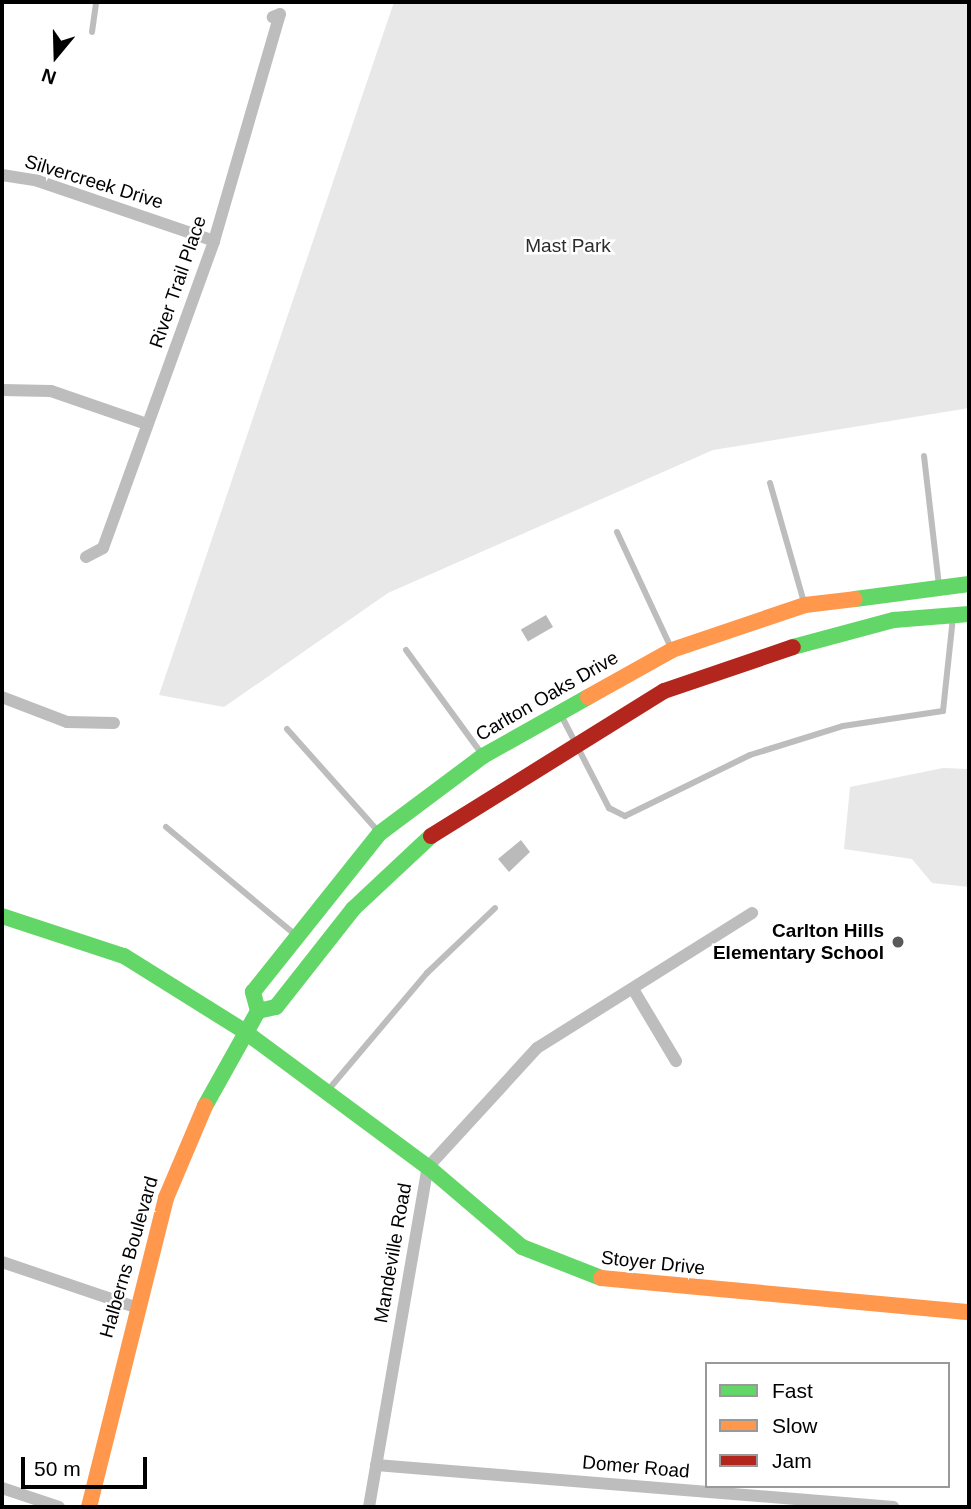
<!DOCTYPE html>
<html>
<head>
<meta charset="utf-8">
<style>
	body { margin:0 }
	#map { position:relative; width:971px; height:1509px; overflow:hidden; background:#fff; font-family:Arial,sans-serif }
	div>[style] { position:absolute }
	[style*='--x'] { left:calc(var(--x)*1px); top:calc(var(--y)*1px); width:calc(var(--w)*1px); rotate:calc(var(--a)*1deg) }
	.green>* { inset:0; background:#e8e8e8 }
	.water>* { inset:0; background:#bababa; transform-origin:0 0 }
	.lane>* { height:6px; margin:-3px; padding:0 3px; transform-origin:3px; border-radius:3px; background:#bdbdbd }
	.street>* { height:12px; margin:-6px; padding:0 6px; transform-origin:6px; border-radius:6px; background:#bdbdbd }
	.fast>* { height:16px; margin:-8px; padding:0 8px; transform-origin:8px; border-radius:8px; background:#63d668 }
	.slow>* { height:16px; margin:-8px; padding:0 8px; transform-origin:8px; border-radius:8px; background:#ff974d }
	.jam>* { height:16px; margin:-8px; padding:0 8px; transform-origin:8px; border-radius:8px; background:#b3261e }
	.dots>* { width:19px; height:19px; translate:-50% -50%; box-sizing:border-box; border:4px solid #fff; border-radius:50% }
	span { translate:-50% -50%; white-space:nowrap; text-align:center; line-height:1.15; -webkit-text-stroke:5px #fff; paint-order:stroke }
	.street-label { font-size:19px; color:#000 }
	.park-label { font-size:19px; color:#2c2c2c }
	.poi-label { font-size:19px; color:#000; font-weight:700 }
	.right { translate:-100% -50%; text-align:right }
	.frame { position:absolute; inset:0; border:4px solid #000; pointer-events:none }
	.legend { position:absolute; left:705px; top:1362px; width:245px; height:126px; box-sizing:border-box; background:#fff; border:2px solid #999; margin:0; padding:9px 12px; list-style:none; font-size:21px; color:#000 }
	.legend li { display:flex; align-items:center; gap:14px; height:35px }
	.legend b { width:35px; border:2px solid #999 }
	.north { position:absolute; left:21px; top:21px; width:70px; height:70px; -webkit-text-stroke:5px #fff; paint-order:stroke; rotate:199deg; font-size:19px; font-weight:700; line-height:28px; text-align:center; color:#000 }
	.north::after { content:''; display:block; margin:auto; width:24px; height:32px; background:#000; clip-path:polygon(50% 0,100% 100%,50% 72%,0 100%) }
	.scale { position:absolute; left:21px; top:1457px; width:126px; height:32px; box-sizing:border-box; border:4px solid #000; border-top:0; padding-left:9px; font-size:21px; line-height:24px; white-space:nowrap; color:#000; -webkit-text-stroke:5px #fff; paint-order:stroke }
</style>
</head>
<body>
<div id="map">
	<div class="green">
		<div style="clip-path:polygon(394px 2px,969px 2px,969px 408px,713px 450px,388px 593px,224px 707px,159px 695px)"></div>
		<div style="clip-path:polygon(943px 768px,969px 769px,969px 887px,932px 883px,912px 859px,844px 849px,850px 787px)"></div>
	</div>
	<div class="water">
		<div style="left:546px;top:615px;width:14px;height:29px;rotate:60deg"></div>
		<div style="clip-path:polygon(521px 840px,530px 852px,509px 872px,498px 859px)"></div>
	</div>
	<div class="lane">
		<div style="--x:92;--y:32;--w:30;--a:-82"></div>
		<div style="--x:924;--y:456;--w:131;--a:83.4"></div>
		<div style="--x:770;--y:483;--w:124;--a:74.1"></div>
		<div style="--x:617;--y:532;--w:128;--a:65"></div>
		<div style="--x:406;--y:650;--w:127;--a:53.9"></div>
		<div style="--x:561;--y:715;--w:105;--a:62.7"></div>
		<div style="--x:609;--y:808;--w:18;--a:27"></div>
		<div style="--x:625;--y:816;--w:139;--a:-26"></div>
		<div style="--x:750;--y:755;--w:97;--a:-17.3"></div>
		<div style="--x:843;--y:726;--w:101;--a:-8.5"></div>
		<div style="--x:943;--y:711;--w:94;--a:-83.9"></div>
		<div style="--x:287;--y:729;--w:135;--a:48.3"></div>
		<div style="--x:166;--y:827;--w:165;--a:39.8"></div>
		<div style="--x:329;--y:1089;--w:152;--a:-49.8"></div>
		<div style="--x:427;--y:973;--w:94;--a:-43.7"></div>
	</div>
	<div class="street">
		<div style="--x:2;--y:175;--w:36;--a:9"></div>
		<div style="--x:38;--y:181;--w:186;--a:18.8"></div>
		<div style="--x:2;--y:390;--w:49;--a:1.2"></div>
		<div style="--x:51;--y:391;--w:102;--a:19"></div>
		<div style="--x:86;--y:557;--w:19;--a:-28"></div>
		<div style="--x:103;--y:548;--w:326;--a:-70.1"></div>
		<div style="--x:214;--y:241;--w:236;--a:-73.8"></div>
		<div style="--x:280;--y:14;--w:8;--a:157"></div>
		<div style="--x:2;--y:697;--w:70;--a:21"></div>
		<div style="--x:67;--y:722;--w:47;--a:1.2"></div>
		<div style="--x:633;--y:989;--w:84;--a:59.2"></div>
		<div style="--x:2;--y:1262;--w:140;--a:18.7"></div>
		<div style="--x:376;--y:1465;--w:519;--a:4.64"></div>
		<div style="--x:2;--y:1488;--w:60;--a:18.4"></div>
		<div style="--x:369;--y:1507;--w:345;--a:-80.2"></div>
		<div style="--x:428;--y:1167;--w:161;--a:-47.5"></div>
		<div style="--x:537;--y:1048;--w:254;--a:-32.1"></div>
	</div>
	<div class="fast">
		<div style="--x:855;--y:599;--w:115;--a:-7.5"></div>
		<div style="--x:793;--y:647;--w:105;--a:-15"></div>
		<div style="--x:894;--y:620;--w:75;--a:-4.6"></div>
		<div style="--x:2;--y:916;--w:128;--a:18.2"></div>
		<div style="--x:124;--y:956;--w:142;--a:32"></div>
		<div style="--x:244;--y:1031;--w:229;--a:36.5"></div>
		<div style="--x:428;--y:1167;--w:123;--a:40.4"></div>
		<div style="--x:522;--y:1247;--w:85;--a:21.4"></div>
		<div style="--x:258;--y:1011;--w:20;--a:-105"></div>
		<div style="--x:253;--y:992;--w:203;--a:-51.4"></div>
		<div style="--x:380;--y:833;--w:129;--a:-36.8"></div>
		<div style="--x:483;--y:756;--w:120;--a:-29.3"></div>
		<div style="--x:205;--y:1106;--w:109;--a:-60.8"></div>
		<div style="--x:258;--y:1011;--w:18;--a:-13"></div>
		<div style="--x:276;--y:1007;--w:125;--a:-51.8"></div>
		<div style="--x:353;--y:909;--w:107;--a:-43.1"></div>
	</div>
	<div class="slow">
		<div style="--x:588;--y:697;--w:96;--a:-29.2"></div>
		<div style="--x:672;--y:650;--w:140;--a:-18.7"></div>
		<div style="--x:805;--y:605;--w:50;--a:-6.8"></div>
		<div style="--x:601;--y:1278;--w:370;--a:5.3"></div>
		<div style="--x:89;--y:1507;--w:318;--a:-76"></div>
		<div style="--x:166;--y:1198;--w:100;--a:-67"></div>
	</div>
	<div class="jam">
		<div style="--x:431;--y:836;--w:274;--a:-31.9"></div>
		<div style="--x:664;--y:691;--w:136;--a:-18.8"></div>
	</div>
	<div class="dots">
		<div style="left:898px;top:942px;background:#595959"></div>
	</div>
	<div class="street-label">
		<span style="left:94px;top:182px;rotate:17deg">Silvercreek Drive</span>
		<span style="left:178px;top:282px;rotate:-71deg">River Trail Place</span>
		<span style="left:547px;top:696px;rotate:-30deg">Carlton Oaks Drive</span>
		<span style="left:393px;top:1253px;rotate:-80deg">Mandeville Road</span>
		<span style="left:129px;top:1257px;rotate:-74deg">Halberns Boulevard</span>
		<span style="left:653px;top:1263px;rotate:6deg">Stoyer Drive</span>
		<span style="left:636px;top:1467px;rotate:5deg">Domer Road</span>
	</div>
	<div class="park-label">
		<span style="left:568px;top:246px">Mast Park</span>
	</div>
	<div class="poi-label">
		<span class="right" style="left:884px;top:942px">Carlton Hills<br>Elementary School</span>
	</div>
	<div class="frame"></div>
	<ul class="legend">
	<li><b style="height:9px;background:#63d668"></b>Fast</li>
	<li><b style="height:9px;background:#ff974d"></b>Slow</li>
	<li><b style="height:9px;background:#b3261e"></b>Jam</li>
	</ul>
	<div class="north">N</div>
	<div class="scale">50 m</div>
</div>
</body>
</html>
